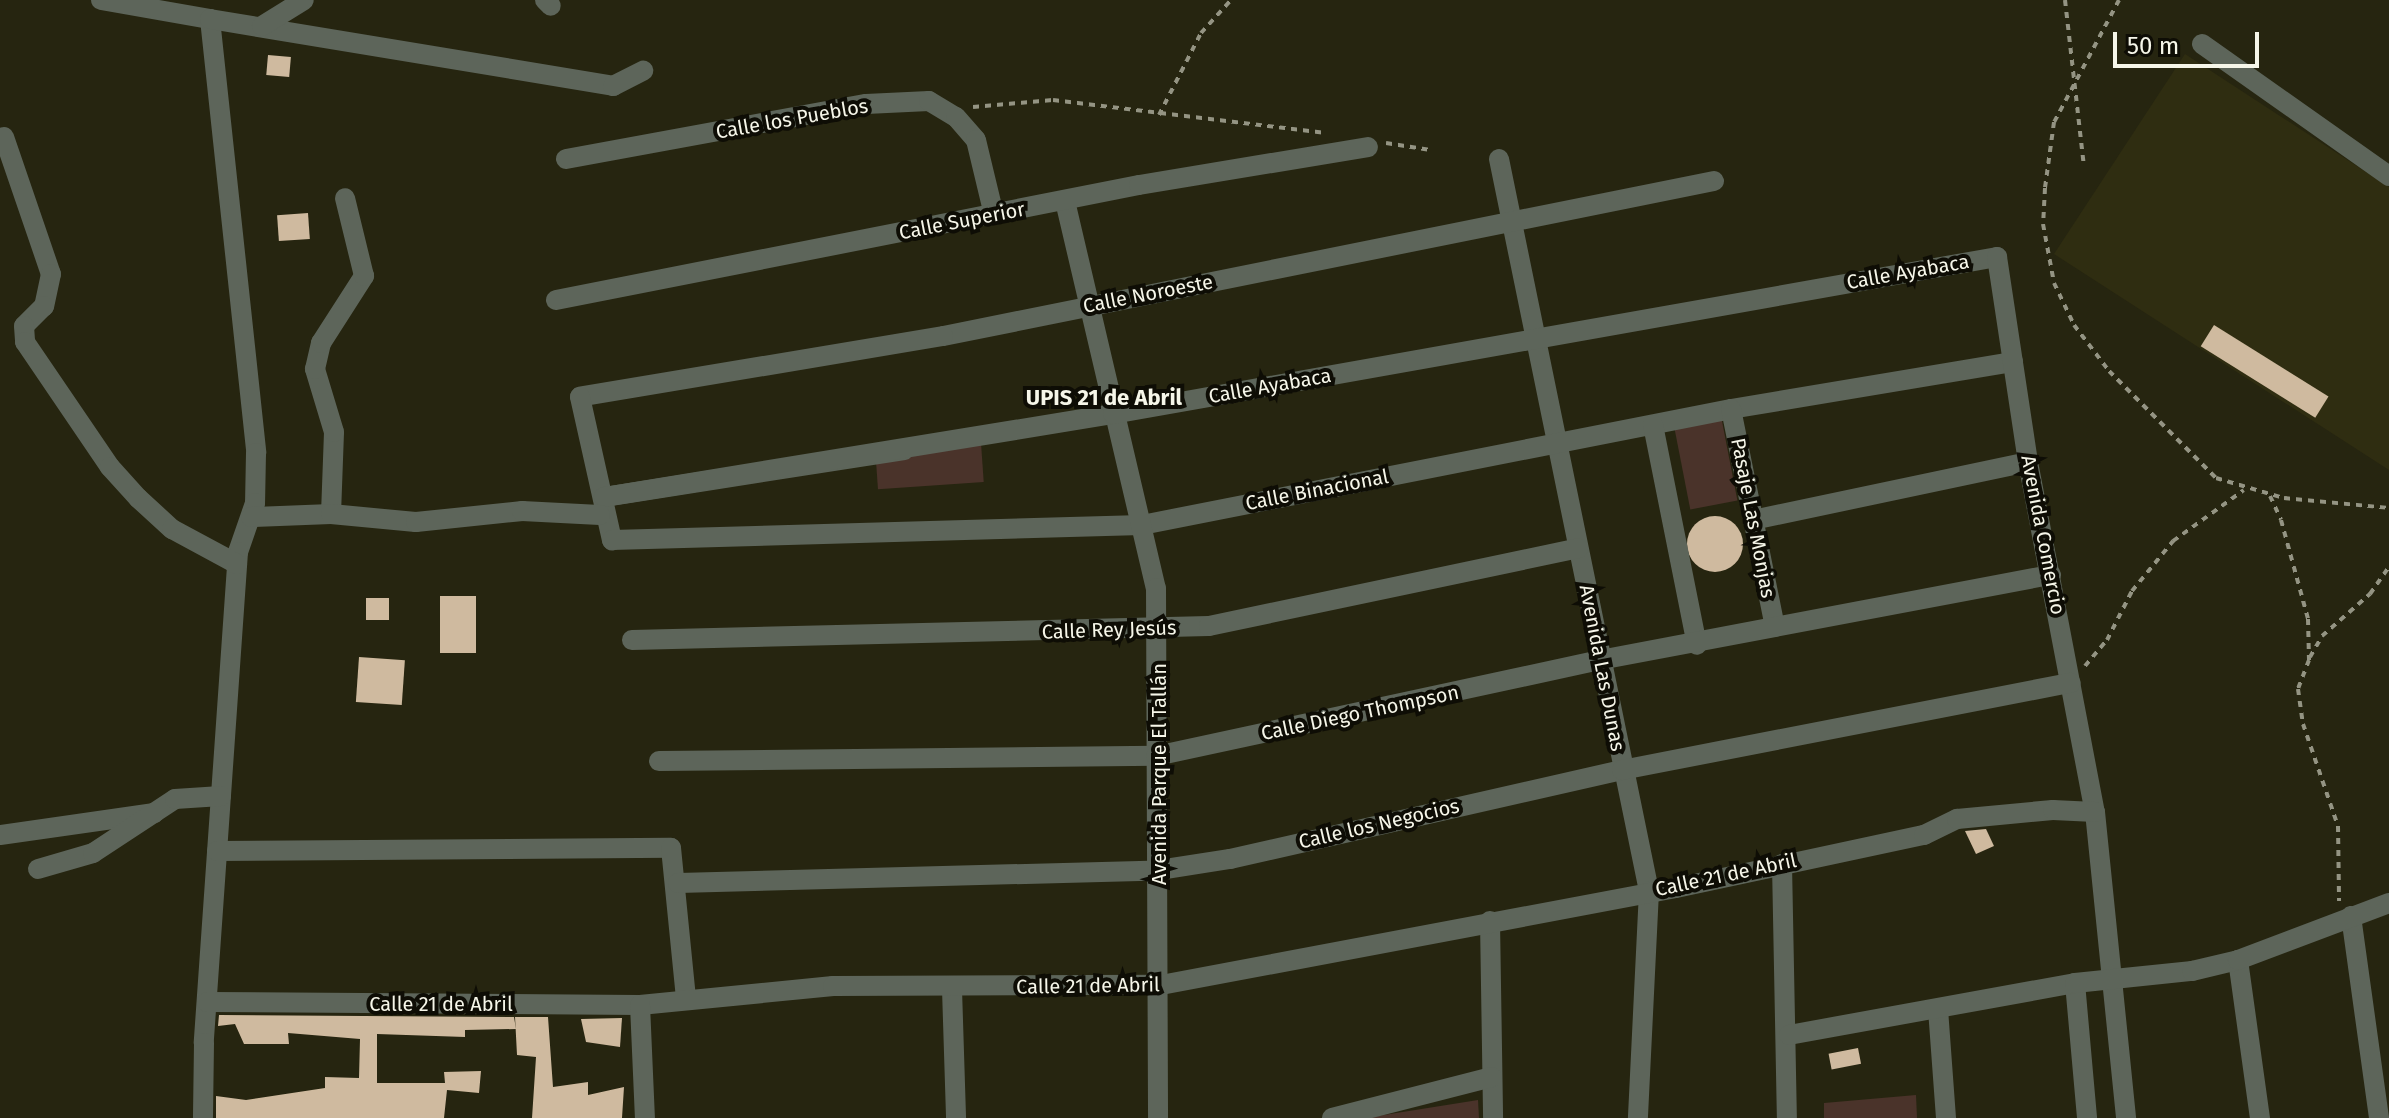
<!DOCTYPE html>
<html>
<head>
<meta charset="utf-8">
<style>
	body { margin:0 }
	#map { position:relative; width:2389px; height:1118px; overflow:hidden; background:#262510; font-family:"Fira Sans",sans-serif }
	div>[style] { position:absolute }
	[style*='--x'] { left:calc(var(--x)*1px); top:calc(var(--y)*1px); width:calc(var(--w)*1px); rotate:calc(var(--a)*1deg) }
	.built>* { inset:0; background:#2f2d11 }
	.green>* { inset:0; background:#4a332a; transform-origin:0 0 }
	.building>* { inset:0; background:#cfba9f; transform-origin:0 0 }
	.round { border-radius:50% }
	.path>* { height:4px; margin-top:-2px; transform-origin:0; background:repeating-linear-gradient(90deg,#949483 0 6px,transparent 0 12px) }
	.minor>* { height:20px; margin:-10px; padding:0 10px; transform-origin:10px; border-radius:10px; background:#5d655a }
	span { translate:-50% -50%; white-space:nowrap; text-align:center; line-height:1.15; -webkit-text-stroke:8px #0e0d05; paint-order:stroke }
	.street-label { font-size:20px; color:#f6f6e9 }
	.neighbourhood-label { font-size:22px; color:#f6f6e9; font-weight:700 }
	.scale { position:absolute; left:2113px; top:32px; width:146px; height:36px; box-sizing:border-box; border:4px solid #f6f6e9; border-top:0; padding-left:10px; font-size:24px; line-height:28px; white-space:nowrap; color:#f6f6e9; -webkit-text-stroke:6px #0e0d05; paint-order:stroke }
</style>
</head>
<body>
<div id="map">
	<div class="built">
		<div style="clip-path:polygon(2185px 54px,2389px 187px,2389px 470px,2054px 254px)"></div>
	</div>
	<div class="green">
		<div style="left:1721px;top:416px;width:86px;height:48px;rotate:79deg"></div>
		<div style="left:981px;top:443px;width:39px;height:106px;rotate:86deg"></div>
		<div style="clip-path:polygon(1916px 1095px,1917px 1118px,1824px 1118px,1824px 1103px)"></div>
		<div style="clip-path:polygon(1478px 1100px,1479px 1118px,1365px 1118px)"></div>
	</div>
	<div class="building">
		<div style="left:268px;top:55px;width:23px;height:20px;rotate:5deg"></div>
		<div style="left:308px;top:213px;width:26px;height:31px;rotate:86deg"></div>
		<div style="left:2214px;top:325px;width:135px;height:25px;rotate:32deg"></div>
		<div class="round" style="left:1687px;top:516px;width:56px;height:56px"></div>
		<div style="left:440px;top:596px;width:36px;height:57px"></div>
		<div style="left:389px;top:598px;width:22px;height:23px;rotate:90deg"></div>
		<div style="left:359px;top:657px;width:46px;height:45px;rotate:4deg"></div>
		<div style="clip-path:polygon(1986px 829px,1994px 846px,1976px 854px,1965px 831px)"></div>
		<div style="clip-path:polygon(219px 1015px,514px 1017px,516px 1029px,465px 1030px,465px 1037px,377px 1034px,377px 1083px,445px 1083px,444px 1072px,481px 1071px,479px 1093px,447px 1090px,444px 1118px,216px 1118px,216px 1096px,246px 1100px,325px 1088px,325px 1077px,359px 1078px,360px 1039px,288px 1033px,289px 1044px,244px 1044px,235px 1024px,218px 1026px)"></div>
		<div style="clip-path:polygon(515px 1017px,548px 1017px,553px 1087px,588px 1082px,588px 1095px,624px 1087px,622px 1118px,532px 1118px,536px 1057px,517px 1055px)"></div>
		<div style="clip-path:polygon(622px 1018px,620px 1047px,586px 1042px,581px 1019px)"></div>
		<div style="left:1858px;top:1048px;width:16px;height:30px;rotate:79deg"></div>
	</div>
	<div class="path">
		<div style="--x:2065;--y:0;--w:167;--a:83.5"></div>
		<div style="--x:2119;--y:0;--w:138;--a:118"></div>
		<div style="--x:2054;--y:122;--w:67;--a:97.8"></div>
		<div style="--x:2045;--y:188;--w:36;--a:93"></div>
		<div style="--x:2043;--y:224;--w:60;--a:79.4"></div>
		<div style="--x:2054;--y:283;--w:47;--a:64.5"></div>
		<div style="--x:2074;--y:325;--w:58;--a:52.7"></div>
		<div style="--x:2109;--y:371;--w:151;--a:45"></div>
		<div style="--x:2216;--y:478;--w:71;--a:16.4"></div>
		<div style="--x:2284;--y:498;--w:105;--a:5.4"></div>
		<div style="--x:973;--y:107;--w:80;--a:-5"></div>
		<div style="--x:1053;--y:100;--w:275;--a:6.9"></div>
		<div style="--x:1159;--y:115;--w:92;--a:-62.9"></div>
		<div style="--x:1201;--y:33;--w:45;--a:-47.7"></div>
		<div style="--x:1386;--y:143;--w:45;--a:9"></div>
		<div style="--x:2270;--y:496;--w:26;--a:65"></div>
		<div style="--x:2281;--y:520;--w:103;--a:74.7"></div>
		<div style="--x:2308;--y:619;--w:41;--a:88.6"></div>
		<div style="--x:2309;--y:660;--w:31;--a:111"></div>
		<div style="--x:2298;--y:689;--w:35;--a:82"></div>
		<div style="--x:2303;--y:724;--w:108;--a:71.1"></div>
		<div style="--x:2338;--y:826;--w:75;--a:89.2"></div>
		<div style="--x:2310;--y:657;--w:24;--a:-60"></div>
		<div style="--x:2322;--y:636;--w:64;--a:-41.2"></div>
		<div style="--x:2370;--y:594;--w:33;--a:-55"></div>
		<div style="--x:2085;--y:666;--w:34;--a:-50"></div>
		<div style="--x:2107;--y:640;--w:55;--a:-63"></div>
		<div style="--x:2132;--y:591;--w:65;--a:-50.6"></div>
		<div style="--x:2173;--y:541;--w:87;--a:-35.7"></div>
	</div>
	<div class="minor">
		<div style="--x:101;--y:0;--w:111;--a:9.9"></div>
		<div style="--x:210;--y:19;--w:436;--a:83.9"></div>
		<div style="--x:256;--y:453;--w:50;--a:91.1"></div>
		<div style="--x:255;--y:503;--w:52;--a:109.1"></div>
		<div style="--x:238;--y:552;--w:492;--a:94"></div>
		<div style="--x:204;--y:1043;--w:75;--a:90.8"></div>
		<div style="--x:545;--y:0;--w:8;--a:45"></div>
		<div style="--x:210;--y:19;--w:409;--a:9.4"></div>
		<div style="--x:613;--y:86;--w:34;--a:-27"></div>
		<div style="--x:262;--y:26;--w:49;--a:-31.8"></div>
		<div style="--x:2202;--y:44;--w:229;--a:35.2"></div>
		<div style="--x:4;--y:137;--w:145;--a:71.1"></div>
		<div style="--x:51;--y:274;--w:33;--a:102"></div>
		<div style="--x:44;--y:306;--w:28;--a:135"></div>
		<div style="--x:24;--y:326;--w:16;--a:86"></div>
		<div style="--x:25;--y:342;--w:151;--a:55.8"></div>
		<div style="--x:110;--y:467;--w:42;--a:47.9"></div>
		<div style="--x:138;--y:498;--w:46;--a:42.4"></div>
		<div style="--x:172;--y:529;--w:74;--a:28.3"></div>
		<div style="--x:566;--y:159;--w:305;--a:-10.4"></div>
		<div style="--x:866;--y:104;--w:63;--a:-2.7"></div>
		<div style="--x:929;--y:101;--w:31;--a:31"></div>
		<div style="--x:956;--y:117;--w:30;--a:49"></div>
		<div style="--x:976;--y:140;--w:77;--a:76.5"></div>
		<div style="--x:1499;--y:159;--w:747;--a:78.42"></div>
		<div style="--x:1649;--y:891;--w:227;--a:92.8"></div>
		<div style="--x:1714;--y:181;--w:786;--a:168.63"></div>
		<div style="--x:943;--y:336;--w:368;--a:170.5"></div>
		<div style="--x:580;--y:397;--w:147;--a:77.4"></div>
		<div style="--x:612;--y:540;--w:530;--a:-1.62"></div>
		<div style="--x:1142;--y:525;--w:600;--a:-11.14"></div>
		<div style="--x:1731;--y:409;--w:286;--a:-9.5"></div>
		<div style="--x:1065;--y:201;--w:398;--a:76.8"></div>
		<div style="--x:1156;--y:588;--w:530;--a:89.78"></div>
		<div style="--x:556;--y:300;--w:594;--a:-11.16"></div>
		<div style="--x:1139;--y:185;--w:232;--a:-9.4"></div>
		<div style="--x:1731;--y:409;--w:222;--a:78.6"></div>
		<div style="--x:1653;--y:425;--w:224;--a:78.7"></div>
		<div style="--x:904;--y:450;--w:304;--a:171.1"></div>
		<div style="--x:604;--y:497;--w:516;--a:-9.26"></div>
		<div style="--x:1113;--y:414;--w:898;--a:-10.07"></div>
		<div style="--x:1997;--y:257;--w:207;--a:81.4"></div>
		<div style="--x:2028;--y:462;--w:356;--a:79.2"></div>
		<div style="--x:2095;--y:812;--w:308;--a:84.2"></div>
		<div style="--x:331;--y:514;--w:82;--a:-87.9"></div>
		<div style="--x:334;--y:432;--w:66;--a:-106.8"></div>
		<div style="--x:315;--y:369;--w:27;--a:-77"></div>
		<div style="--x:321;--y:343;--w:80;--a:-57.3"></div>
		<div style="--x:364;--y:276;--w:80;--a:-103.7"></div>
		<div style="--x:251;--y:517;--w:80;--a:-2.1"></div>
		<div style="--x:331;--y:514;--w:85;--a:5.4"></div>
		<div style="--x:416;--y:522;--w:107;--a:-5.9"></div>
		<div style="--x:522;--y:511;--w:78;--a:2.9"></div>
		<div style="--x:1753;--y:520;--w:281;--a:-11.9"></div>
		<div style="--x:632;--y:640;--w:577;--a:-1.39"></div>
		<div style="--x:1209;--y:626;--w:377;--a:-11.9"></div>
		<div style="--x:659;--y:761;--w:497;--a:-0.6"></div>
		<div style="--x:1156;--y:756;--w:454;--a:-12.2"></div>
		<div style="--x:1600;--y:660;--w:459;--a:-10.7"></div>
		<div style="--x:0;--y:835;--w:156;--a:-8.1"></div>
		<div style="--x:217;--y:851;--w:454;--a:-0.4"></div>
		<div style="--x:671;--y:848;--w:152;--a:84.3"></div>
		<div style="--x:1782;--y:864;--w:254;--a:88.9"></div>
		<div style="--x:38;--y:869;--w:57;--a:-16.2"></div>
		<div style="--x:93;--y:853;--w:98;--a:-33.4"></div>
		<div style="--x:175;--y:799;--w:46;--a:-3.7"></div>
		<div style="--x:678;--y:883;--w:481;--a:-1.5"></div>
		<div style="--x:1159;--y:870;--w:72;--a:-8.8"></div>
		<div style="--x:1230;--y:859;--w:402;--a:-12.8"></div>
		<div style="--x:1622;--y:770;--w:457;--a:-11"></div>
		<div style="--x:2351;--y:916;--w:204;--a:82.1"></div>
		<div style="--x:1490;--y:921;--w:197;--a:89.1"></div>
		<div style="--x:2238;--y:960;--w:160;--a:82.1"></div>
		<div style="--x:2075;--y:983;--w:136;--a:84.9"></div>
		<div style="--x:952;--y:989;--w:129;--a:88.2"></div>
		<div style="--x:207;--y:1002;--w:433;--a:0.4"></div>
		<div style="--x:640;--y:1005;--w:194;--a:-5.6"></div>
		<div style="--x:833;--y:986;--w:328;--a:-0.2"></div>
		<div style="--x:1161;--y:985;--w:524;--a:-10.67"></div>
		<div style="--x:1676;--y:888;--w:254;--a:-12.1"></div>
		<div style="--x:1924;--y:835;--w:37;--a:-26"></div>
		<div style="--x:1957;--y:819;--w:96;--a:-5.4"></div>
		<div style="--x:2053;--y:810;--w:42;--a:2.7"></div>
		<div style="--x:640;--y:1005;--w:113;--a:87.5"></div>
		<div style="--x:1938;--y:1009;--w:109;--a:85.8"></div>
		<div style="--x:1789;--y:1035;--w:291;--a:-10.3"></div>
		<div style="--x:2075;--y:983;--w:118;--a:-5.9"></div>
		<div style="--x:2192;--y:971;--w:47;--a:-13.4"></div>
		<div style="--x:2238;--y:960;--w:161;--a:-20.7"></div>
		<div style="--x:1332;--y:1118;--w:165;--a:-14.4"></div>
	</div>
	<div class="street-label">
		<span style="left:792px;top:119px;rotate:-10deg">Calle los Pueblos</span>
		<span style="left:962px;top:221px;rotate:-11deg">Calle Superior</span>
		<span style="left:1908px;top:272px;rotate:-10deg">Calle Ayabaca</span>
		<span style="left:1148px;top:294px;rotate:-11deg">Calle Noroeste</span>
		<span style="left:1270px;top:386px;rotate:-10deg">Calle Ayabaca</span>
		<span style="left:1317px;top:490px;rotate:-11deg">Calle Binacional</span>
		<span style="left:1753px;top:518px;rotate:79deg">Pasaje Las Monjas</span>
		<span style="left:2043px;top:535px;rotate:79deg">Avenida Comercio</span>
		<span style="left:1109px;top:630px;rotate:-2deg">Calle Rey Jesús</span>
		<span style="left:1602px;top:668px;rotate:79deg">Avenida Las Dunas</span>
		<span style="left:1360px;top:713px;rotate:-12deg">Calle Diego Thompson</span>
		<span style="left:1159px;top:774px;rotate:-90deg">Avenida Parque El Tallán</span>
		<span style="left:1379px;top:824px;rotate:-13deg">Calle los Negocios</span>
		<span style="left:1726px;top:875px;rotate:-12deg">Calle 21 de Abril</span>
		<span style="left:1088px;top:986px;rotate:-1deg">Calle 21 de Abril</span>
		<span style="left:441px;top:1004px">Calle 21 de Abril</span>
	</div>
	<div class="neighbourhood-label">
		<span style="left:1104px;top:398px">UPIS 21 de Abril</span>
	</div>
	<div class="scale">50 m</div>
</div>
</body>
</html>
